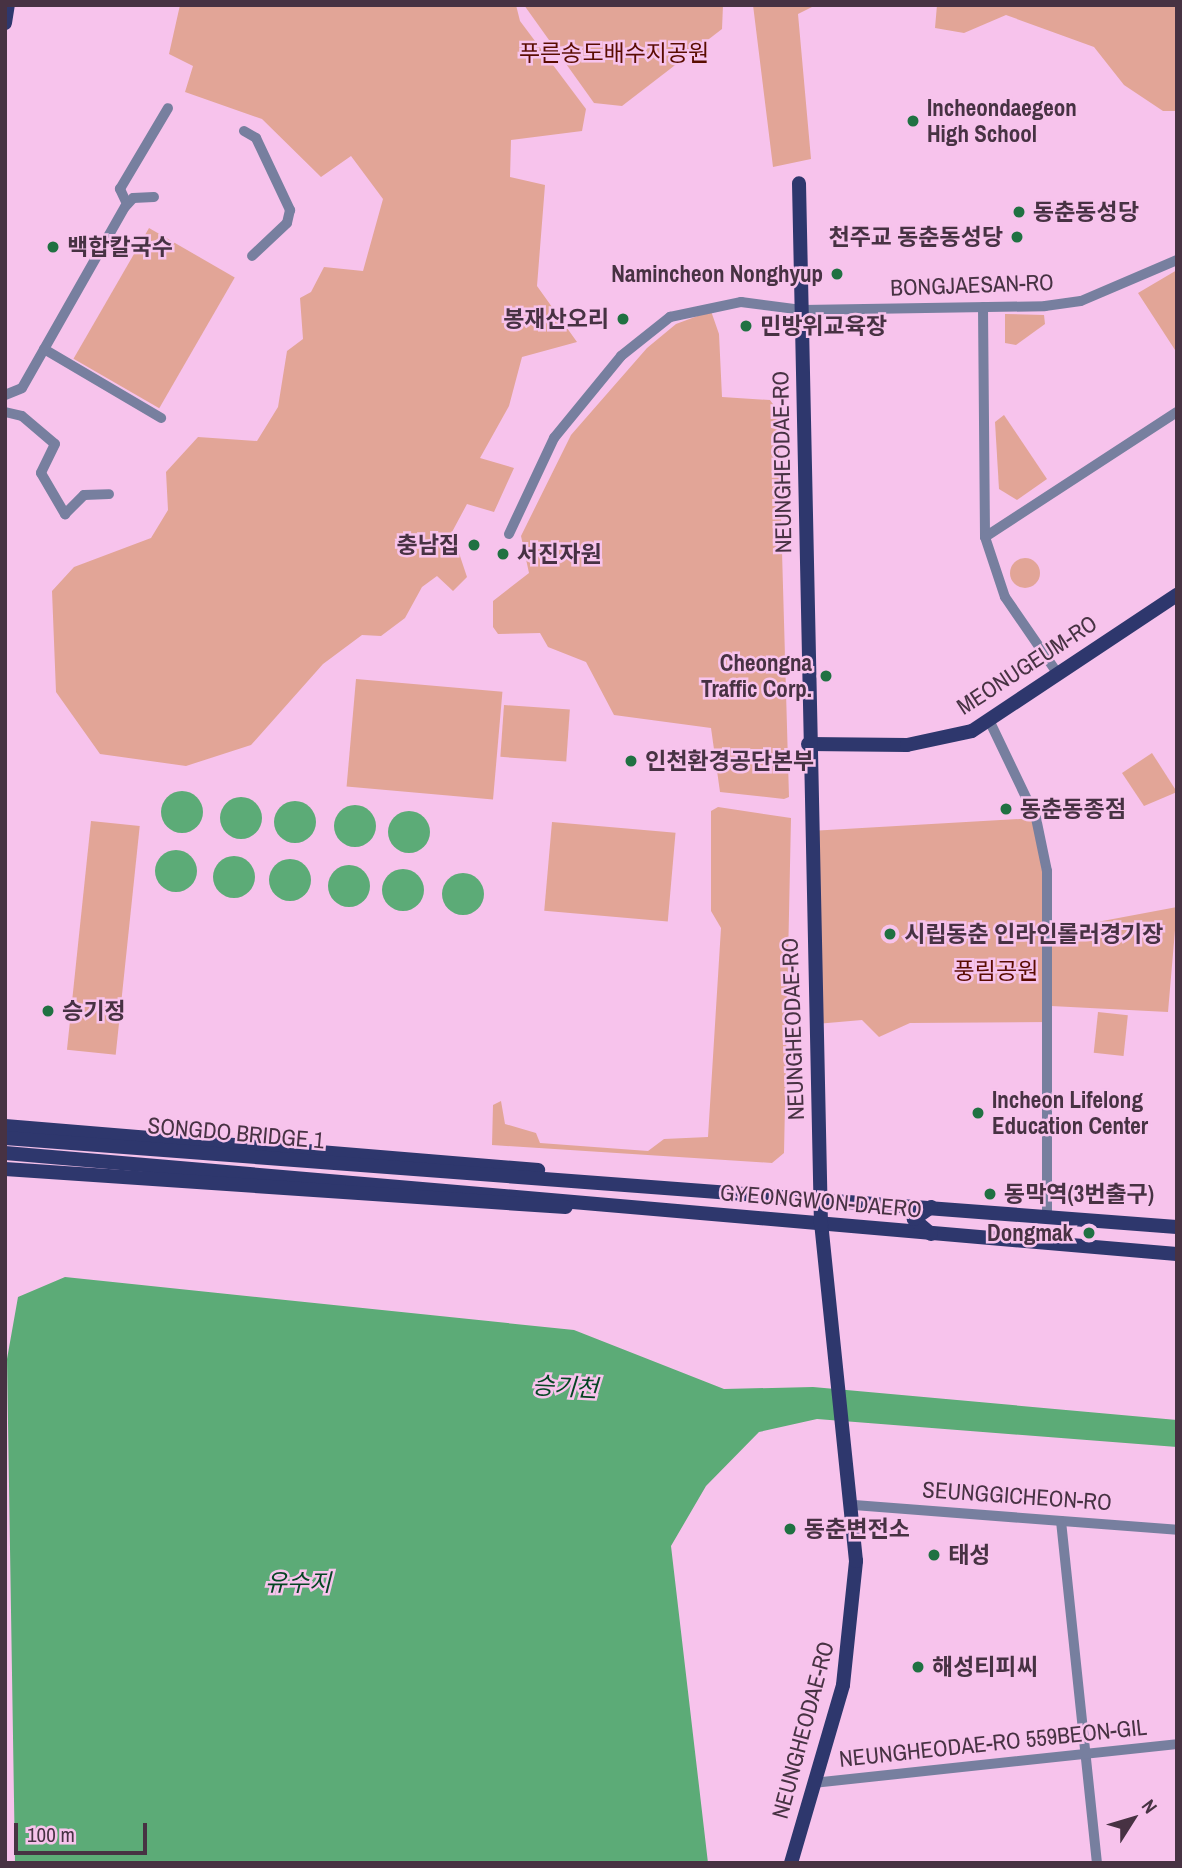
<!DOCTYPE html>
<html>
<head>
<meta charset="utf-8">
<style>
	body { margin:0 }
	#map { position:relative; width:1182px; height:1868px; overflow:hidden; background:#f7c3ec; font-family:"Archivo Narrow","Noto Sans KR",sans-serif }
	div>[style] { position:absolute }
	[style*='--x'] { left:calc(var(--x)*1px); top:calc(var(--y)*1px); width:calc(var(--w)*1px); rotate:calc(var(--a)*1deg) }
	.green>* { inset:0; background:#e2a597; transform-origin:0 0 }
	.round { border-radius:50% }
	.water>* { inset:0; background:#5cab77 }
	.minor>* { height:10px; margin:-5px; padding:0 5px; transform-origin:5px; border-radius:5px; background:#777f9f }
	.major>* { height:14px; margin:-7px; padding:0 7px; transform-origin:7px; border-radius:7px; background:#2e376d }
	.dots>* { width:19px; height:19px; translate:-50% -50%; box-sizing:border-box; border:4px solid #f7c3ec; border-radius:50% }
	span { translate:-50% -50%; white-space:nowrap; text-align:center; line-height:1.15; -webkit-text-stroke:5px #f7c3ec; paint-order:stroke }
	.park-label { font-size:23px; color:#590c00 }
	.poi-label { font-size:23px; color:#473243; font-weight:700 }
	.left { translate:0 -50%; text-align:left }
	.right { translate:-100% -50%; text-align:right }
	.street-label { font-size:23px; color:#473243 }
	.water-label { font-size:24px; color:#054523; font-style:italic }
	.frame { position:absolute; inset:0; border:7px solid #473243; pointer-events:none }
	.north { position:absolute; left:1098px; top:1784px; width:70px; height:70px; -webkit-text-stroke:5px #f7c3ec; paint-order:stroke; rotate:53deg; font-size:19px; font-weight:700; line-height:28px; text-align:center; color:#473243 }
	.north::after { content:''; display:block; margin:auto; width:24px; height:32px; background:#473243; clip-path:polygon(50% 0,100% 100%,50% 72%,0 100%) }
	.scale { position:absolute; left:14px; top:1823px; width:133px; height:32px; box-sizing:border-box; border:4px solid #473243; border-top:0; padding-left:9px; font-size:21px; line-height:24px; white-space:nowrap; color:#473243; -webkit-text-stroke:5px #f7c3ec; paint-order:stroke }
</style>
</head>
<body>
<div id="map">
	<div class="green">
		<div style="clip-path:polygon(180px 5px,516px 5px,520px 21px,586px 109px,582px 131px,511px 140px,510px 177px,545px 185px,537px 286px,577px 342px,522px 357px,509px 406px,480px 458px,514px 468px,494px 512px,467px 504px,452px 532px,467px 577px,453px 591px,437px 576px,422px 587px,405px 618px,381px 636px,362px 635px,323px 664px,251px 745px,186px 766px,100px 754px,56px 692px,52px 591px,74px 567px,151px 538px,168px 510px,166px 472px,198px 437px,257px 441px,278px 407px,287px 351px,303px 339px,300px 298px,311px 292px,324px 267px,363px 271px,383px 199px,351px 156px,321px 177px,262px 119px,185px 92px,193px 66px,169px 54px)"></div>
		<div style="clip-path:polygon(524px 5px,723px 5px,722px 29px,622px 106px,594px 103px)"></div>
		<div style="clip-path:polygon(753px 5px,816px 5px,798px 14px,811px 159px,773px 167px)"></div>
		<div style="clip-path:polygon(937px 5px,1177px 5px,1177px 111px,1163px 111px,1124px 85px,1094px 47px,1006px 15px,964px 33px,935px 28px)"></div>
		<div style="left:149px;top:228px;width:99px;height:151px;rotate:30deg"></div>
		<div style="clip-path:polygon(1177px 270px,1176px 336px,1177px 353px,1138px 293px)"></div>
		<div style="clip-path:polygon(711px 311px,719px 334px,722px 397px,770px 400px,778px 411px,789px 797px,784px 799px,720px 792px,711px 728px,614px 715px,586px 662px,548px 647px,540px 633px,498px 634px,493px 627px,493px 601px,529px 573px,521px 536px,571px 435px,647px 348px,676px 324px)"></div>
		<div style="clip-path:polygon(1005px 314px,1044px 315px,1045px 324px,1016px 345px,1005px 343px)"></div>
		<div style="clip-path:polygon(1004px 415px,1047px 479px,1017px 500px,999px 489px,995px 422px)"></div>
		<div class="round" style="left:1010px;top:558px;width:30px;height:30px"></div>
		<div style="left:356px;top:679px;width:147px;height:108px;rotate:5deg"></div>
		<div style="left:504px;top:705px;width:66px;height:52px;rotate:4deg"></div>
		<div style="clip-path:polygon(1152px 753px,1177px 792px,1144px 806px,1122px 773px)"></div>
		<div style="clip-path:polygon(718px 807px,791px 818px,784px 1153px,772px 1163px,492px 1145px,493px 1105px,501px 1101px,505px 1124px,536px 1133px,540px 1143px,648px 1151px,664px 1139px,708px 1137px,721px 928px,711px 911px,711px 811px)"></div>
		<div style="clip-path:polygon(1036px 818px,1049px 931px,1177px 907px,1168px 1012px,1051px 1006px,1051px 1022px,910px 1023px,879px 1037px,862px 1020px,816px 1024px,810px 831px)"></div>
		<div style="left:91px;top:821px;width:49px;height:230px;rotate:6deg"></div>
		<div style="left:552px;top:822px;width:124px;height:89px;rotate:5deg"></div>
		<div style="left:1098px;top:1012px;width:30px;height:41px;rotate:6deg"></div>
	</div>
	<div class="water">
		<div class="round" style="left:161px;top:791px;width:42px;height:42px"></div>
		<div class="round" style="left:220px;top:797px;width:42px;height:42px"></div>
		<div class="round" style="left:274px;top:801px;width:42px;height:42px"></div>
		<div class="round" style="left:334px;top:805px;width:42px;height:42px"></div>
		<div class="round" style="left:388px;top:811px;width:42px;height:42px"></div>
		<div class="round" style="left:155px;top:850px;width:42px;height:42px"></div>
		<div class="round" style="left:213px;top:856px;width:42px;height:42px"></div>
		<div class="round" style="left:269px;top:859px;width:42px;height:42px"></div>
		<div class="round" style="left:328px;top:865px;width:42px;height:42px"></div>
		<div class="round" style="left:382px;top:869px;width:42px;height:42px"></div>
		<div class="round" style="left:442px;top:873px;width:42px;height:42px"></div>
		<div style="clip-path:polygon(65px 1277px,574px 1330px,724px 1389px,813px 1387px,1177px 1420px,1177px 1447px,817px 1419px,759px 1432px,706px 1486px,671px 1546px,708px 1863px,15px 1863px,7px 1359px,18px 1297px)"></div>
	</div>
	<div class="minor">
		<div style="--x:244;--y:131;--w:14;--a:30"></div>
		<div style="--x:256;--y:138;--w:80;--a:64.7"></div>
		<div style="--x:290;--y:210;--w:13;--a:103"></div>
		<div style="--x:287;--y:223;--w:48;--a:136.7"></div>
		<div style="--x:127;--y:204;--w:17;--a:-115"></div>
		<div style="--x:120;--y:189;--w:94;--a:-59.3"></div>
		<div style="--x:983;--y:307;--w:230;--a:89.5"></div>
		<div style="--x:985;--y:537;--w:63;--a:71.6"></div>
		<div style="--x:1005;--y:597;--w:93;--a:55.5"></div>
		<div style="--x:44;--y:349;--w:136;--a:30.5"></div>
		<div style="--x:5;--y:395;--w:18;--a:-22"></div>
		<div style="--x:22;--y:388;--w:208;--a:-60.4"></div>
		<div style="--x:125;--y:207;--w:12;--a:-48"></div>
		<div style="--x:133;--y:198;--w:21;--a:-3"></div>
		<div style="--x:5;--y:412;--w:17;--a:13"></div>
		<div style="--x:22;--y:416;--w:43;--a:40.3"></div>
		<div style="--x:55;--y:444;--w:32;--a:116"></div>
		<div style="--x:41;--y:473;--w:48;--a:59.7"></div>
		<div style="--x:65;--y:514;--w:27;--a:-45"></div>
		<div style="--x:84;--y:495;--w:25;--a:-2"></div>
		<div style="--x:509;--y:534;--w:106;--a:-64.9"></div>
		<div style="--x:554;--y:438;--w:106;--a:-50.7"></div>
		<div style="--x:621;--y:356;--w:63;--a:-38.5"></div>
		<div style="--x:670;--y:317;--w:73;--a:-11.9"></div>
		<div style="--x:741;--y:302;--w:63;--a:7.4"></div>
		<div style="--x:803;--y:310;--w:242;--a:-0.9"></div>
		<div style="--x:1045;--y:306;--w:36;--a:-8"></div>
		<div style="--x:1081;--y:301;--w:104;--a:-23.1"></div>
		<div style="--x:985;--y:537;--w:229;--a:-33.1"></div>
		<div style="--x:989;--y:720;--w:109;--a:64.4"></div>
		<div style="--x:1036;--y:818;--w:54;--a:78.3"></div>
		<div style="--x:1047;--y:871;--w:344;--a:90"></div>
		<div style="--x:854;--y:1505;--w:324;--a:4.4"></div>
		<div style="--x:1061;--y:1521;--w:344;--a:84"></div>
		<div style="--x:813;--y:1783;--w:366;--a:-6.1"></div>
	</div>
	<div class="major">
		<div style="--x:5;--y:23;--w:18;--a:-81"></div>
		<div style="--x:808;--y:744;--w:99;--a:0.6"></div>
		<div style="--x:907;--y:745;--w:66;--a:-12.2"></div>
		<div style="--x:972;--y:731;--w:246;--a:-33.6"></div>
		<div style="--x:5;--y:1126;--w:535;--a:4.72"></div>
		<div style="--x:5;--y:1138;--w:1175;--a:4.34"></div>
		<div style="--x:5;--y:1153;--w:1176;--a:4.93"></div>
		<div style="--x:5;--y:1169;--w:562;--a:3.88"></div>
		<div style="--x:931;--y:1234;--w:23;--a:-139"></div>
		<div style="--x:914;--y:1219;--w:21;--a:-35"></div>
		<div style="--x:791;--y:1863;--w:185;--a:-73.7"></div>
		<div style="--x:843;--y:1685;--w:125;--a:-84"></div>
		<div style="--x:856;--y:1561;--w:338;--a:-95.9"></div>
		<div style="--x:821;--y:1225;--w:1042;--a:-91.21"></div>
	</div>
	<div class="dots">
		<div style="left:913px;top:121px;background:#207142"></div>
		<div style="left:1019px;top:212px;background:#207142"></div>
		<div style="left:1017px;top:237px;background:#207142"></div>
		<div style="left:53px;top:247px;background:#207142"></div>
		<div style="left:837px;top:274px;background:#207142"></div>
		<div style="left:623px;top:319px;background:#207142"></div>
		<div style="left:746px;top:326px;background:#207142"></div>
		<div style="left:474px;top:545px;background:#207142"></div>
		<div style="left:503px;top:554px;background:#207142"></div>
		<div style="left:826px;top:676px;background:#207142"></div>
		<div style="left:631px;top:761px;background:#207142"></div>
		<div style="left:1006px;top:809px;background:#207142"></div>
		<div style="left:890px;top:934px;background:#207142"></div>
		<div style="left:48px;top:1011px;background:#207142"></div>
		<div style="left:978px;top:1113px;background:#207142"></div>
		<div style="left:990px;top:1194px;background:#207142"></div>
		<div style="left:1089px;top:1233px;background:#207142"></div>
		<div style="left:790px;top:1529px;background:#207142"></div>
		<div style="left:934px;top:1555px;background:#207142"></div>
		<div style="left:918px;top:1667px;background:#207142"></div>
	</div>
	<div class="park-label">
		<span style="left:614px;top:53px">푸른송도배수지공원</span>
		<span style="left:996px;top:971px">풍림공원</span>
	</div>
	<div class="poi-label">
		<span class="left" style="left:927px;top:121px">Incheondaegeon<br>High School</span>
		<span class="left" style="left:1033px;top:212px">동춘동성당</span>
		<span class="right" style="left:1003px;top:237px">천주교 동춘동성당</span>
		<span class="left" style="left:67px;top:247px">백합칼국수</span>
		<span class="right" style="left:823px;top:274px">Namincheon Nonghyup</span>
		<span class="right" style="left:609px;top:319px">봉재산오리</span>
		<span class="left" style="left:760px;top:326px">민방위교육장</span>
		<span class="right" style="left:460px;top:545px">충남집</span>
		<span class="left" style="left:517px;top:554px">서진자원</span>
		<span class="right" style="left:812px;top:676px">Cheongna<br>Traffic Corp.</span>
		<span class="left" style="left:645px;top:761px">인천환경공단본부</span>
		<span class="left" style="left:1020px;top:809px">동춘동종점</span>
		<span class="left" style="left:904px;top:934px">시립동춘 인라인롤러경기장</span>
		<span class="left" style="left:62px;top:1011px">승기정</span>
		<span class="left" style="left:992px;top:1113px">Incheon Lifelong<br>Education Center</span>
		<span class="left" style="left:1004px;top:1194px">동막역(3번출구)</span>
		<span class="right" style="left:1073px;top:1233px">Dongmak</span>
		<span class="left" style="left:804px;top:1529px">동춘변전소</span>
		<span class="left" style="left:948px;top:1555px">태성</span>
		<span class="left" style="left:932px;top:1667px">해성티피씨</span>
	</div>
	<div class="street-label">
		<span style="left:972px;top:285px;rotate:-2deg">BONGJAESAN-RO</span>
		<span style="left:782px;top:462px;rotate:-91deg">NEUNGHEODAE-RO</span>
		<span style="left:1027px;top:665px;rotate:-33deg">MEONUGEUM-RO</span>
		<span style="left:793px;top:1029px;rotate:-92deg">NEUNGHEODAE-RO</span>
		<span style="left:236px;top:1133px;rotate:5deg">SONGDO BRIDGE 1</span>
		<span style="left:821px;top:1201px;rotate:5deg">GYEONGWON-DAERO</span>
		<span style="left:1017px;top:1496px;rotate:4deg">SEUNGGICHEON-RO</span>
		<span style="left:803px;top:1730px;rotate:-75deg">NEUNGHEODAE-RO</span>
		<span style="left:993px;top:1743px;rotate:-6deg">NEUNGHEODAE-RO 559BEON-GIL</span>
	</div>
	<div class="water-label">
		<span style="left:565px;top:1387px;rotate:3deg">승기천</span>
		<span style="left:298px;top:1583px">유수지</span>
	</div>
	<div class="frame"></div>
	<div class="north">N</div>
	<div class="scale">100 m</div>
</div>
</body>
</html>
